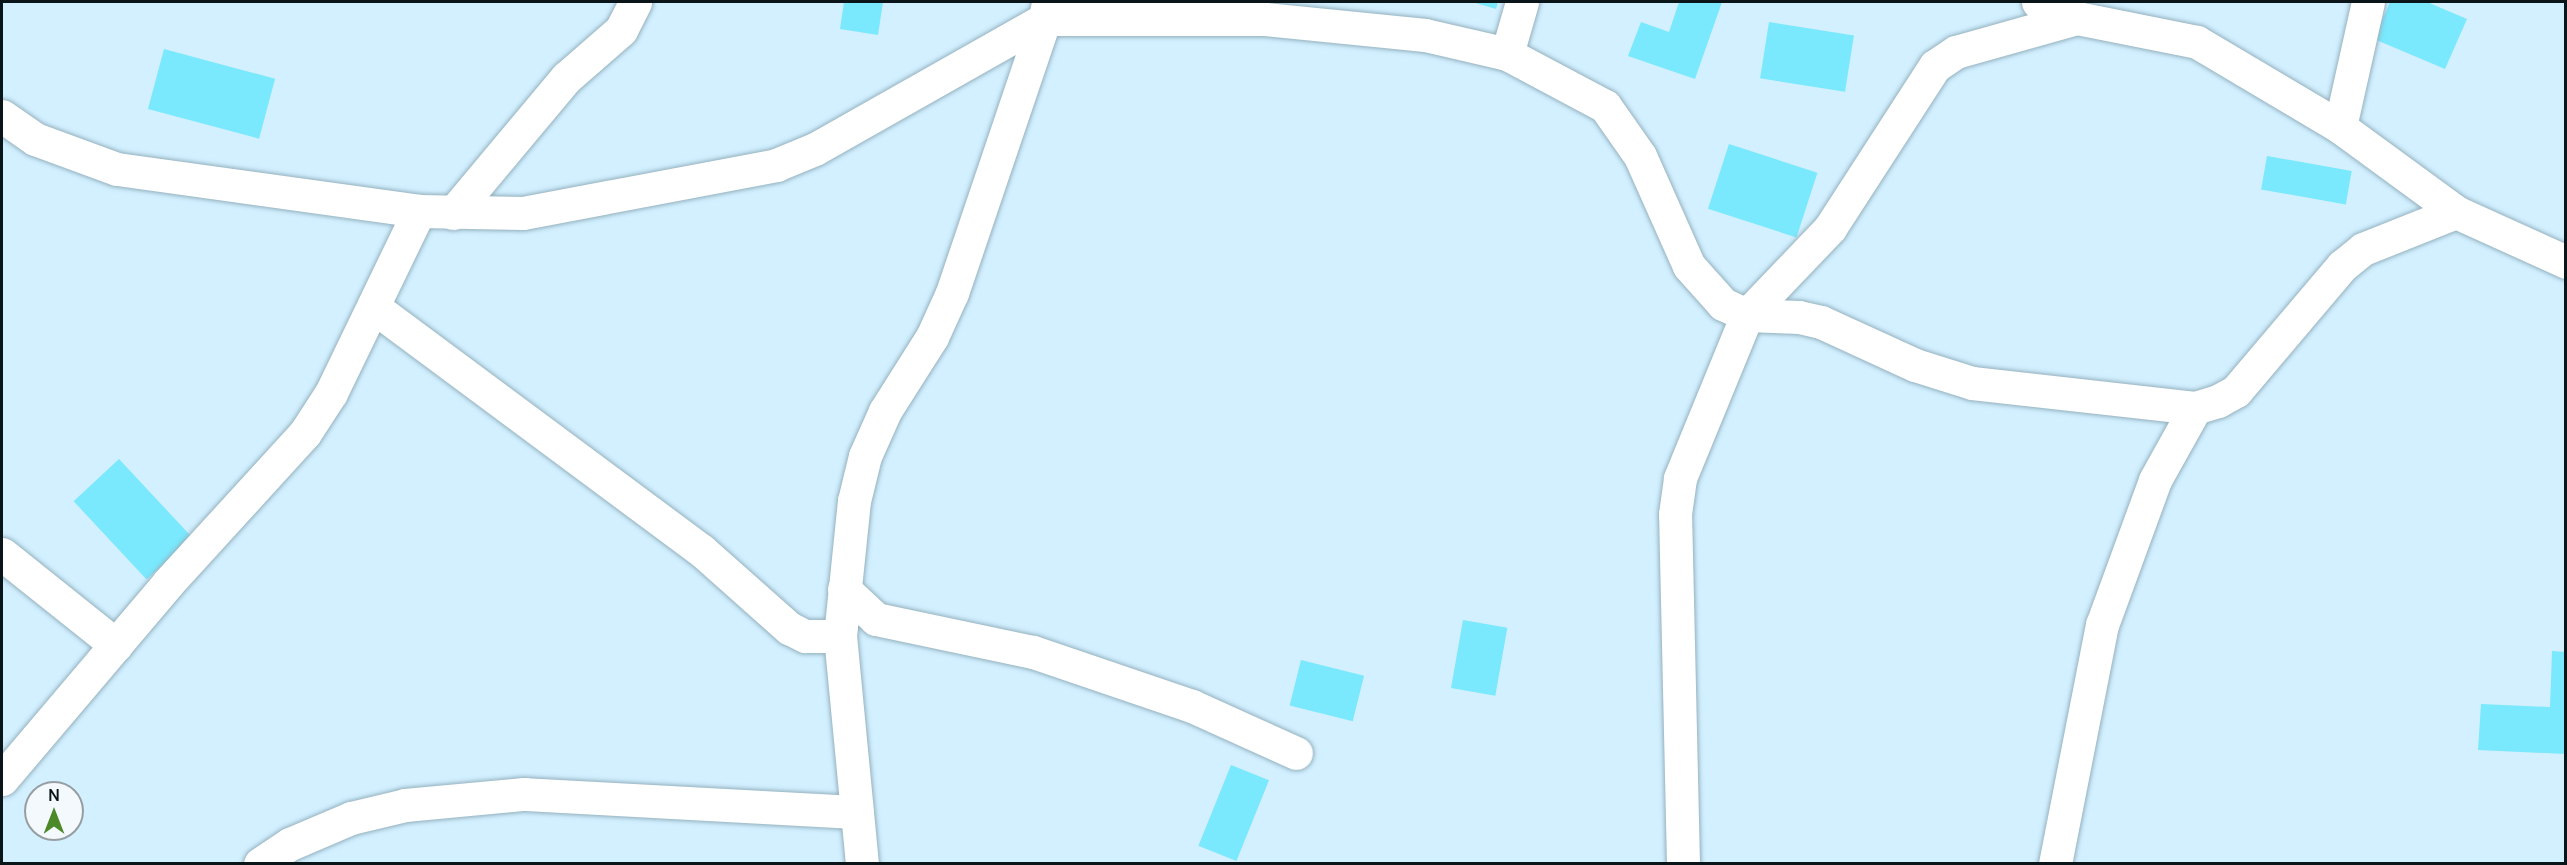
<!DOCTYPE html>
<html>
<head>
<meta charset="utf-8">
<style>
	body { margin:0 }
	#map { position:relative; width:2567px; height:865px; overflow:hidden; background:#d2f0ff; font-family:Manrope,sans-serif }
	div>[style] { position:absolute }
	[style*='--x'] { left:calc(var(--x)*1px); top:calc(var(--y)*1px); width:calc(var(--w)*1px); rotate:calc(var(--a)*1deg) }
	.building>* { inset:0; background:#7ae8fd; transform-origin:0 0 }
	.roads { filter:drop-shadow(0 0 2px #95b1bf) drop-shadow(0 0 2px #95b1bf) }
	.minor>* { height:33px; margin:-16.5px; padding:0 16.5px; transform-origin:16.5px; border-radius:16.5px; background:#fff }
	span { translate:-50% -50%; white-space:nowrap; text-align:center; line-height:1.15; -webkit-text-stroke:5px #f3f9fc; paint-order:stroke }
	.frame { position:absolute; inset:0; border:3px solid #0a151a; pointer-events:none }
	.north { position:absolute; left:24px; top:781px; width:60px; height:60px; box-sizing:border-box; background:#f3f9fc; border:2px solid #969ea2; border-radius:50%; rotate:0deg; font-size:16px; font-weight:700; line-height:24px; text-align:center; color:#0a151a }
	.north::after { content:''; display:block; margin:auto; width:21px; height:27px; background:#4b8929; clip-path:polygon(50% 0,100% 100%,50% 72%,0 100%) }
</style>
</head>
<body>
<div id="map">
	<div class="building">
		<div style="clip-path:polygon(844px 2px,883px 2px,878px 35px,840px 29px)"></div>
		<div style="clip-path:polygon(1472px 2px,1498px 2px,1496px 9px)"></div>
		<div style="clip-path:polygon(1679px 2px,1722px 2px,1695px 79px,1628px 56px,1641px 22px,1669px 32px)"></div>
		<div style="clip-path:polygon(2390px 2px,2427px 2px,2467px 19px,2445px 69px,2374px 39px)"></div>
		<div style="left:1769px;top:22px;width:86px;height:57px;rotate:9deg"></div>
		<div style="left:164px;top:49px;width:115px;height:62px;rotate:15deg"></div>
		<div style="left:1729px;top:144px;width:93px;height:68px;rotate:18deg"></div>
		<div style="left:2267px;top:156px;width:86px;height:34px;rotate:10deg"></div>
		<div style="left:119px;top:459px;width:107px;height:62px;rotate:47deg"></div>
		<div style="left:1463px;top:620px;width:45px;height:69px;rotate:10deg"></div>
		<div style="clip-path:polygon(2552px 651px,2566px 652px,2566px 754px,2478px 750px,2481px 704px,2550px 707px)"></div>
		<div style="left:1301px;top:660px;width:65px;height:47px;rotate:14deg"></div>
		<div style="left:1231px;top:765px;width:41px;height:87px;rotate:22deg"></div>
	</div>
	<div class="roads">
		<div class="minor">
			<div style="--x:2038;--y:2;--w:42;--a:22.3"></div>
			<div style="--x:2077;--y:18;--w:122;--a:11.3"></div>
			<div style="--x:2197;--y:42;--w:166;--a:30.7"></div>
			<div style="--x:2340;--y:127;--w:144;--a:36.2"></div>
			<div style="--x:2456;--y:212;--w:121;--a:24.4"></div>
			<div style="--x:1507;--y:54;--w:54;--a:-73.9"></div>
			<div style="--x:2;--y:116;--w:40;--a:34.9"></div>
			<div style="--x:35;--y:139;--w:87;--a:20.1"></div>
			<div style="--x:117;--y:169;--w:305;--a:7.9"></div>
			<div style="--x:419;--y:211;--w:104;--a:1.1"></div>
			<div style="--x:523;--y:213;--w:258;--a:-10.7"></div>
			<div style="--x:776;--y:165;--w:42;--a:-22.3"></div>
			<div style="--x:815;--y:149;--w:264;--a:-29.5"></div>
			<div style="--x:1045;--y:19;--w:11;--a:-80"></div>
			<div style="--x:2340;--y:127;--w:128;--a:-77.4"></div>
			<div style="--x:453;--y:213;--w:176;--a:-50.1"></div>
			<div style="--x:566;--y:78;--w:73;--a:-41.1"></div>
			<div style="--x:621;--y:30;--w:31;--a:-63"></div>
			<div style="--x:375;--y:308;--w:406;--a:36.6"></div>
			<div style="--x:701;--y:550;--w:118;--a:41.6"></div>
			<div style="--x:789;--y:628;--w:18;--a:27"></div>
			<div style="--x:805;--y:636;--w:35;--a:0"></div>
			<div style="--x:2;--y:554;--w:146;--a:38.6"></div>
			<div style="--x:844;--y:589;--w:44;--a:43.2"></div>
			<div style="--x:876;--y:619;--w:160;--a:11.9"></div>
			<div style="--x:1033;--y:652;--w:168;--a:18.8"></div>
			<div style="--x:1192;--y:706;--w:114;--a:24.3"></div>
			<div style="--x:2;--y:779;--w:257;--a:-49.7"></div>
			<div style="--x:168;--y:583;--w:203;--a:-47.6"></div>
			<div style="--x:305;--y:433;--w:48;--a:-57"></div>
			<div style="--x:331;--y:393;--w:202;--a:-64.2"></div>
			<div style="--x:260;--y:864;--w:36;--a:-34"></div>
			<div style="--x:290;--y:844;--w:66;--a:-23.1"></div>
			<div style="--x:351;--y:818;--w:56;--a:-13.5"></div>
			<div style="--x:405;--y:805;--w:120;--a:-5.3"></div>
			<div style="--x:524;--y:794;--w:333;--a:3.1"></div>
			<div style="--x:862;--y:864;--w:229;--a:-95.5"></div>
			<div style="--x:840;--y:636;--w:136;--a:-84.1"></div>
			<div style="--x:854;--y:501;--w:46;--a:-76.3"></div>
			<div style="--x:865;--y:456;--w:49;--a:-66"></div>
			<div style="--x:885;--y:411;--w:88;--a:-57.6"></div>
			<div style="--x:932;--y:337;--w:48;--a:-65.6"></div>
			<div style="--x:952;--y:293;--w:289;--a:-71.3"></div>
			<div style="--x:1045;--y:19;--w:220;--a:0"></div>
			<div style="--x:1265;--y:19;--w:161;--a:5.7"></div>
			<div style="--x:1425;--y:35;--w:84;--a:13"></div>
			<div style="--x:1507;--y:54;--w:111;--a:28"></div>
			<div style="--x:1605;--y:106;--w:61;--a:55"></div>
			<div style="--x:1640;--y:156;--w:120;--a:66"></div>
			<div style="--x:1689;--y:266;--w:51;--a:48.2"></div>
			<div style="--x:1723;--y:304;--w:26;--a:25"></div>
			<div style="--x:1747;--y:315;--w:52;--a:2.2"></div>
			<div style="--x:1799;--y:317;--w:23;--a:13"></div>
			<div style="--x:1821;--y:322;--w:103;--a:24.6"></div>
			<div style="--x:1915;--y:365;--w:60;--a:17.5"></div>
			<div style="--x:1972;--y:383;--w:224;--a:6.4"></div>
			<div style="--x:2195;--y:408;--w:24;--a:-17"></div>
			<div style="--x:2218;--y:401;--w:21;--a:-29"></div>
			<div style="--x:2236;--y:391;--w:164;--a:-49.7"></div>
			<div style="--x:2342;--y:266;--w:27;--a:-39"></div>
			<div style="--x:2363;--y:249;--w:100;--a:-21.7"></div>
			<div style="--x:1683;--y:864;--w:350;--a:-91.3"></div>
			<div style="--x:1675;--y:514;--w:36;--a:-82"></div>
			<div style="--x:1680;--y:478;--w:176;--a:-67.7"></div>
			<div style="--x:1747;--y:315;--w:120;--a:-46.3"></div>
			<div style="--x:1830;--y:228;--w:193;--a:-57.1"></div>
			<div style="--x:1935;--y:66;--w:25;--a:-34"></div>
			<div style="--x:1956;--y:52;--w:126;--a:-15.7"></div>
			<div style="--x:2055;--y:864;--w:244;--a:-78.9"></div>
			<div style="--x:2102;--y:625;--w:154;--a:-69.9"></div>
			<div style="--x:2155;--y:480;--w:82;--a:-60.9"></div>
		</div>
	</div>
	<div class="frame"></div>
	<div class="north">N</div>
</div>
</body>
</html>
